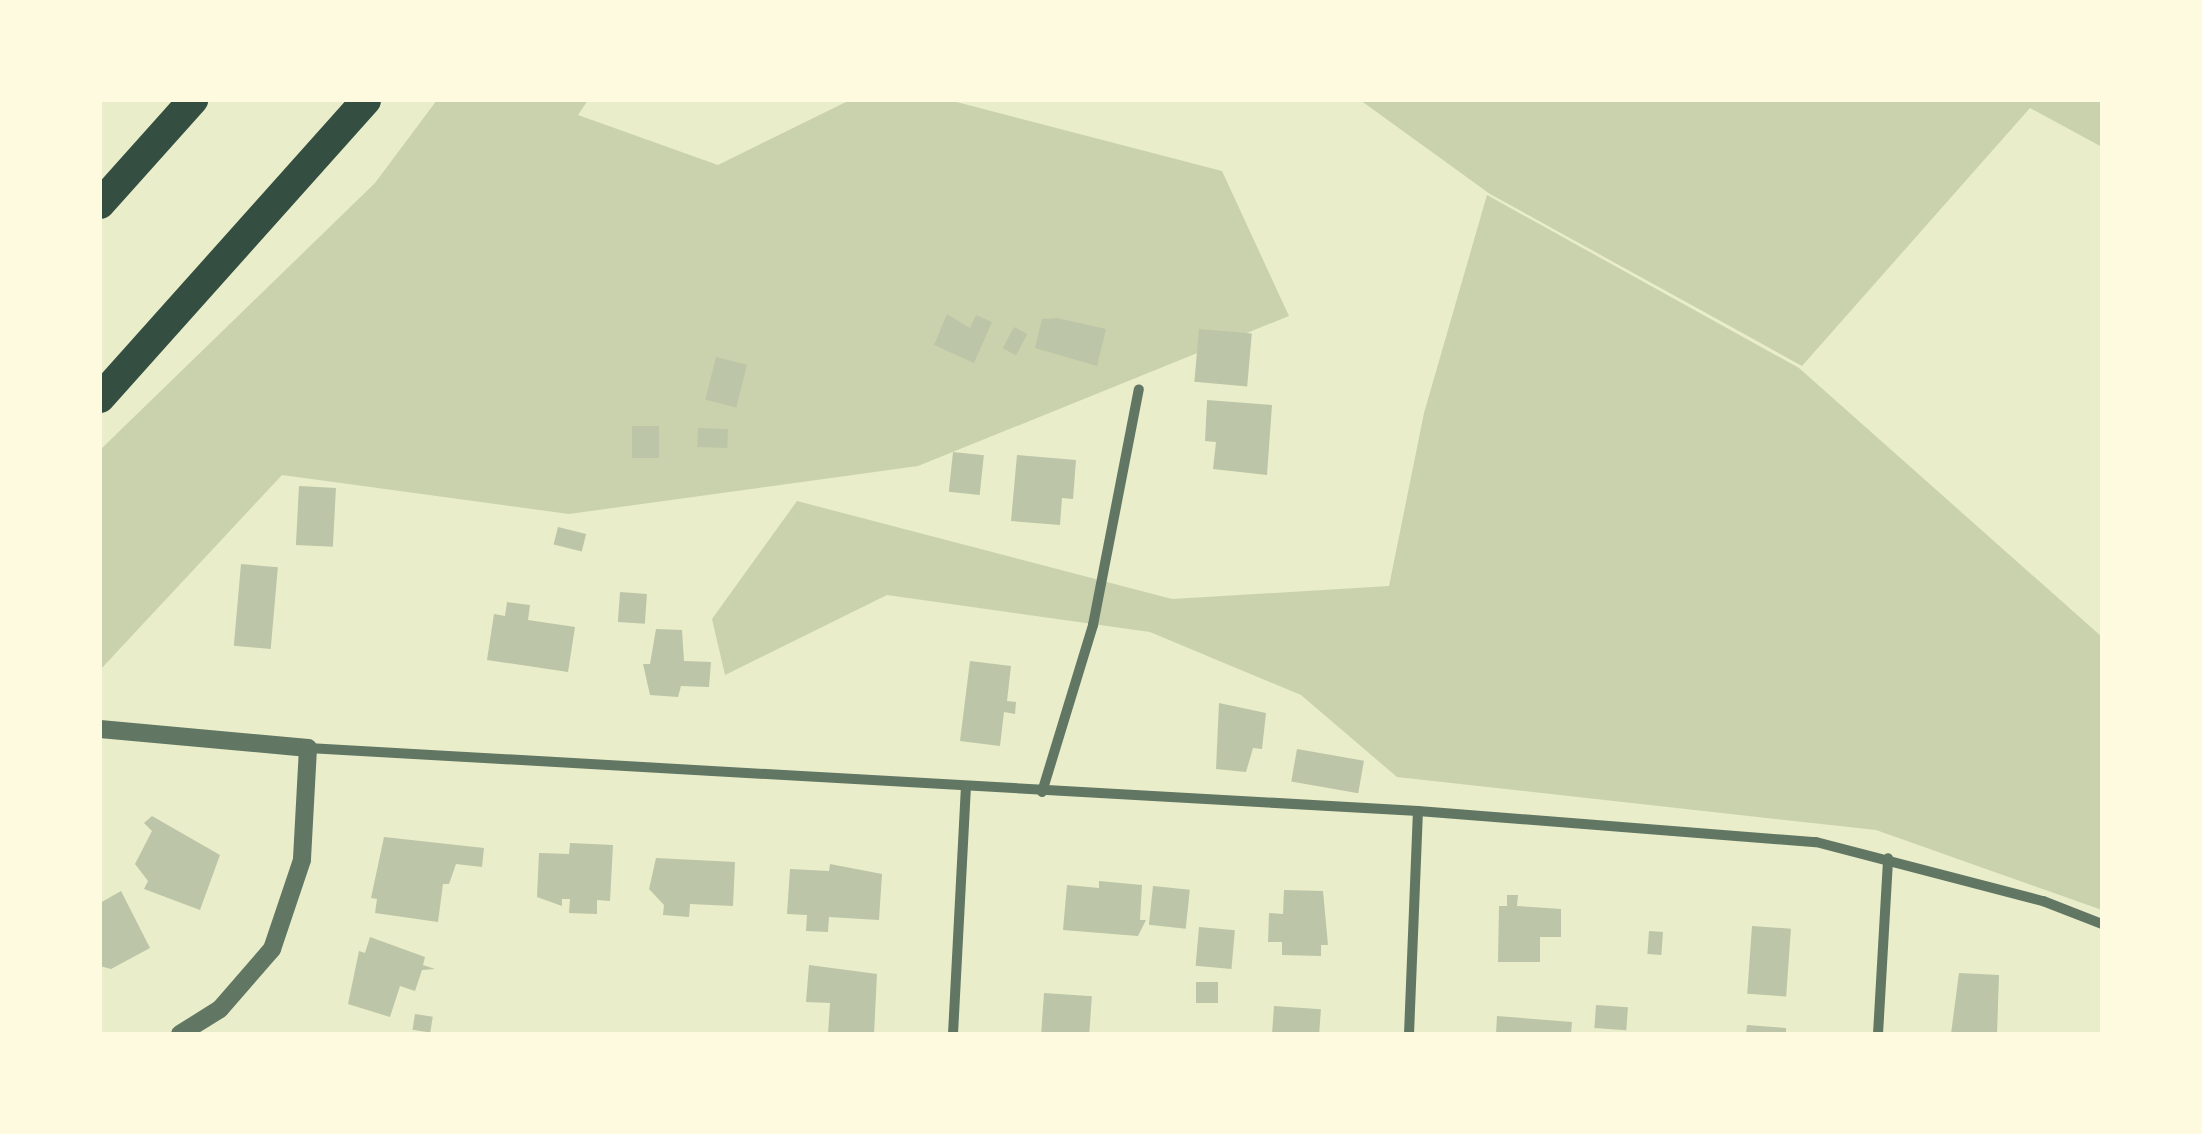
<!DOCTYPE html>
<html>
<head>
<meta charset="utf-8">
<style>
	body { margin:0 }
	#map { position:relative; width:2202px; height:1134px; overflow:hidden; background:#e9edc9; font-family:"Noto Sans",sans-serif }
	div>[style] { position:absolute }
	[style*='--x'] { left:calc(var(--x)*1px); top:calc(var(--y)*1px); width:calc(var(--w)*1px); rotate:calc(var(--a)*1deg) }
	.green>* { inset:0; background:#cad2ad }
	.building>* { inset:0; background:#bcc5a7; transform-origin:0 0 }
	.minor>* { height:10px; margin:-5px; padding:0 5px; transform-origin:5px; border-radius:5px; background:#617663 }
	.tertiary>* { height:18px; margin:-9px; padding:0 9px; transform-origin:9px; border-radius:9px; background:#617663 }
	.motorway>* { height:30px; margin:-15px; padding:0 15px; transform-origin:15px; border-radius:15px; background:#344e41 }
	span { translate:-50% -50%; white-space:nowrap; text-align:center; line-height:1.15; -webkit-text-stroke:8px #fefae0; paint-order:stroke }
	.frame { position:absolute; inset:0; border:102px solid #fefae0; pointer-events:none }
</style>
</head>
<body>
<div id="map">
	<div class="green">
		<div style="clip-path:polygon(437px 100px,588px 100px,578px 115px,718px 165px,850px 100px,949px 100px,1222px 171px,1289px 316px,918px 466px,569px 514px,282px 475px,100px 670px,100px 450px,375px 183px)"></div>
		<div style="clip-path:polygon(1360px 100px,2102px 100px,2102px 147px,2030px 108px,1802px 366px,1490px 194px)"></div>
		<div style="clip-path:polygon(1487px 195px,1799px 368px,2102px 637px,2102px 910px,1876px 830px,1397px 777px,1301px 695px,1150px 632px,887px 595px,725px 675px,712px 619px,797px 501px,1172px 599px,1389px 586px,1424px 413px)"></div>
	</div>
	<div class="building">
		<div style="clip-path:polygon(947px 314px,970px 328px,976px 315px,992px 322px,974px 363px,934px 345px)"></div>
		<div style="clip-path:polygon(1057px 318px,1106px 329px,1097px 366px,1035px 348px,1042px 319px)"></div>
		<div style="left:1014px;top:327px;width:15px;height:24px;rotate:28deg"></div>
		<div style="left:1199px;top:329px;width:53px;height:53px;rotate:5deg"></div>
		<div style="left:716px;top:357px;width:32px;height:44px;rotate:14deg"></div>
		<div style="clip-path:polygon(1207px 400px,1272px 405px,1267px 475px,1213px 469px,1216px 442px,1205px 441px)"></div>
		<div style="left:632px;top:426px;width:27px;height:32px"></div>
		<div style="left:698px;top:428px;width:30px;height:19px;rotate:2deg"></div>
		<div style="left:953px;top:452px;width:31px;height:40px;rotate:6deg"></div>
		<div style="clip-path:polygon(1017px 455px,1076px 460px,1073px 499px,1062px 498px,1060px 525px,1011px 521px)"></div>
		<div style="left:299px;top:486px;width:37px;height:59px;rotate:3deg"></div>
		<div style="left:558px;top:527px;width:29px;height:18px;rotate:14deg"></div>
		<div style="left:241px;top:564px;width:37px;height:82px;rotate:5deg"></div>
		<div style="left:620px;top:592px;width:27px;height:30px;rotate:4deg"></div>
		<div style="clip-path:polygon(507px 602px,530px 605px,528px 620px,575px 627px,568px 672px,487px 660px,494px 614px,505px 616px)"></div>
		<div style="clip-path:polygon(656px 629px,682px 630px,684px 661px,711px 662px,709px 687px,681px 686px,678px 697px,650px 695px,643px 664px,650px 664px)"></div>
		<div style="clip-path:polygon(970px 661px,1011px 666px,1007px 701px,1016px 702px,1015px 714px,1004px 712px,1000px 746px,960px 741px)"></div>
		<div style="clip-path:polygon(1219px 703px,1266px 713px,1262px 749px,1253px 748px,1246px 772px,1216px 769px)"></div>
		<div style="left:1297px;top:749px;width:68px;height:33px;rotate:10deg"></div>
		<div style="clip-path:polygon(152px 816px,220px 855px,200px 910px,144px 889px,148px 881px,135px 864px,152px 831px,144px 823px)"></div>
		<div style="clip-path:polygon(384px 837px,484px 848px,482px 867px,456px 864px,449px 884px,443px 884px,438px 922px,375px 913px,377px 899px,371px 898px)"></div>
		<div style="clip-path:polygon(570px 843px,613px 845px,610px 901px,597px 900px,597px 914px,569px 913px,570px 899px,562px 899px,562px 906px,537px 897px,539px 853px,569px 854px)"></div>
		<div style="clip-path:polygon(656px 858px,735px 862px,733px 906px,690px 904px,689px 917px,663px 915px,664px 905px,649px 889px)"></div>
		<div style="clip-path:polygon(830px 864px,882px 874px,879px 920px,829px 917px,828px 932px,806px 931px,807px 915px,787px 914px,790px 869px,829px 871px)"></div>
		<div style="clip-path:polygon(1099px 881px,1142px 885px,1140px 920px,1146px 920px,1138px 936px,1063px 930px,1067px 885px,1099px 888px)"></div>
		<div style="left:1153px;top:886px;width:37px;height:39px;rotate:6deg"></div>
		<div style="clip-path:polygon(1284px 890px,1323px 891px,1328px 945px,1321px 945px,1321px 956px,1282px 955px,1282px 942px,1268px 942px,1269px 913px,1283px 914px)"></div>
		<div style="clip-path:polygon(121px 891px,150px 948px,111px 969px,100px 966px,100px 903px)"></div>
		<div style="clip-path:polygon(1507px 895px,1518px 895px,1517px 906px,1561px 909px,1561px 937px,1540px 937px,1540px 962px,1498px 962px,1499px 906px,1507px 906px)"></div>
		<div style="left:1752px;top:926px;width:39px;height:68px;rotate:4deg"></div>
		<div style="left:1199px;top:927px;width:36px;height:39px;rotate:5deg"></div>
		<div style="left:1649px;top:931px;width:14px;height:23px;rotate:4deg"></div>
		<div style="clip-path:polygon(370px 937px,425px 957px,423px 965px,435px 969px,422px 970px,415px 991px,400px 986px,390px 1017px,348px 1004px,359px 951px,365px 953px)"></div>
		<div style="clip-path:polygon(809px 965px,877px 974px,874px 1034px,828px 1034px,830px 1003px,806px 1002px)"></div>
		<div style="clip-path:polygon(1959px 973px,1999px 975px,1997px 1034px,1951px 1034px)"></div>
		<div style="left:1196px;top:982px;width:22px;height:21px"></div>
		<div style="left:1044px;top:993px;width:48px;height:41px;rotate:4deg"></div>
		<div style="left:1596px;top:1005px;width:32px;height:23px;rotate:4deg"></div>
		<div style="left:1274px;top:1006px;width:47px;height:28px;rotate:4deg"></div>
		<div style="left:415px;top:1014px;width:18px;height:16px;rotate:9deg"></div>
		<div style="clip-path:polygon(1497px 1016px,1572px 1022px,1571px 1034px,1496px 1034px)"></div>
		<div style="clip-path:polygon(1747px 1025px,1786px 1028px,1786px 1034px,1746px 1034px)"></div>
	</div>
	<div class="minor">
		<div style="--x:308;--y:748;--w:1112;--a:3.25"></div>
		<div style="--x:1418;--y:811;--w:399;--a:4.5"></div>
		<div style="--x:1816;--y:842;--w:235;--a:14.6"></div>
		<div style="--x:2043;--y:901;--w:63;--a:21.3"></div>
		<div style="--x:1042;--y:792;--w:175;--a:-73"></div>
		<div style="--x:1093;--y:625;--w:240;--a:-79"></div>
		<div style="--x:953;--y:1034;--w:247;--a:-87"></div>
		<div style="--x:1409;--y:1034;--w:223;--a:-87.7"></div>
		<div style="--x:1878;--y:1034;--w:176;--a:-86.7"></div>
	</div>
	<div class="tertiary">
		<div style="--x:100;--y:729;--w:209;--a:5.2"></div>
		<div style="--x:308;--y:748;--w:112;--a:93.1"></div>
		<div style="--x:302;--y:860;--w:94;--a:108.6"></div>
		<div style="--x:272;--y:949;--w:79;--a:130.9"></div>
		<div style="--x:220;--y:1009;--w:47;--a:148"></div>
	</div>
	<div class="motorway">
		<div style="--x:100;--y:204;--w:140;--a:-48.2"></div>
		<div style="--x:100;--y:398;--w:399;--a:-48.2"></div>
	</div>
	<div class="frame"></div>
</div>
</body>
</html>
